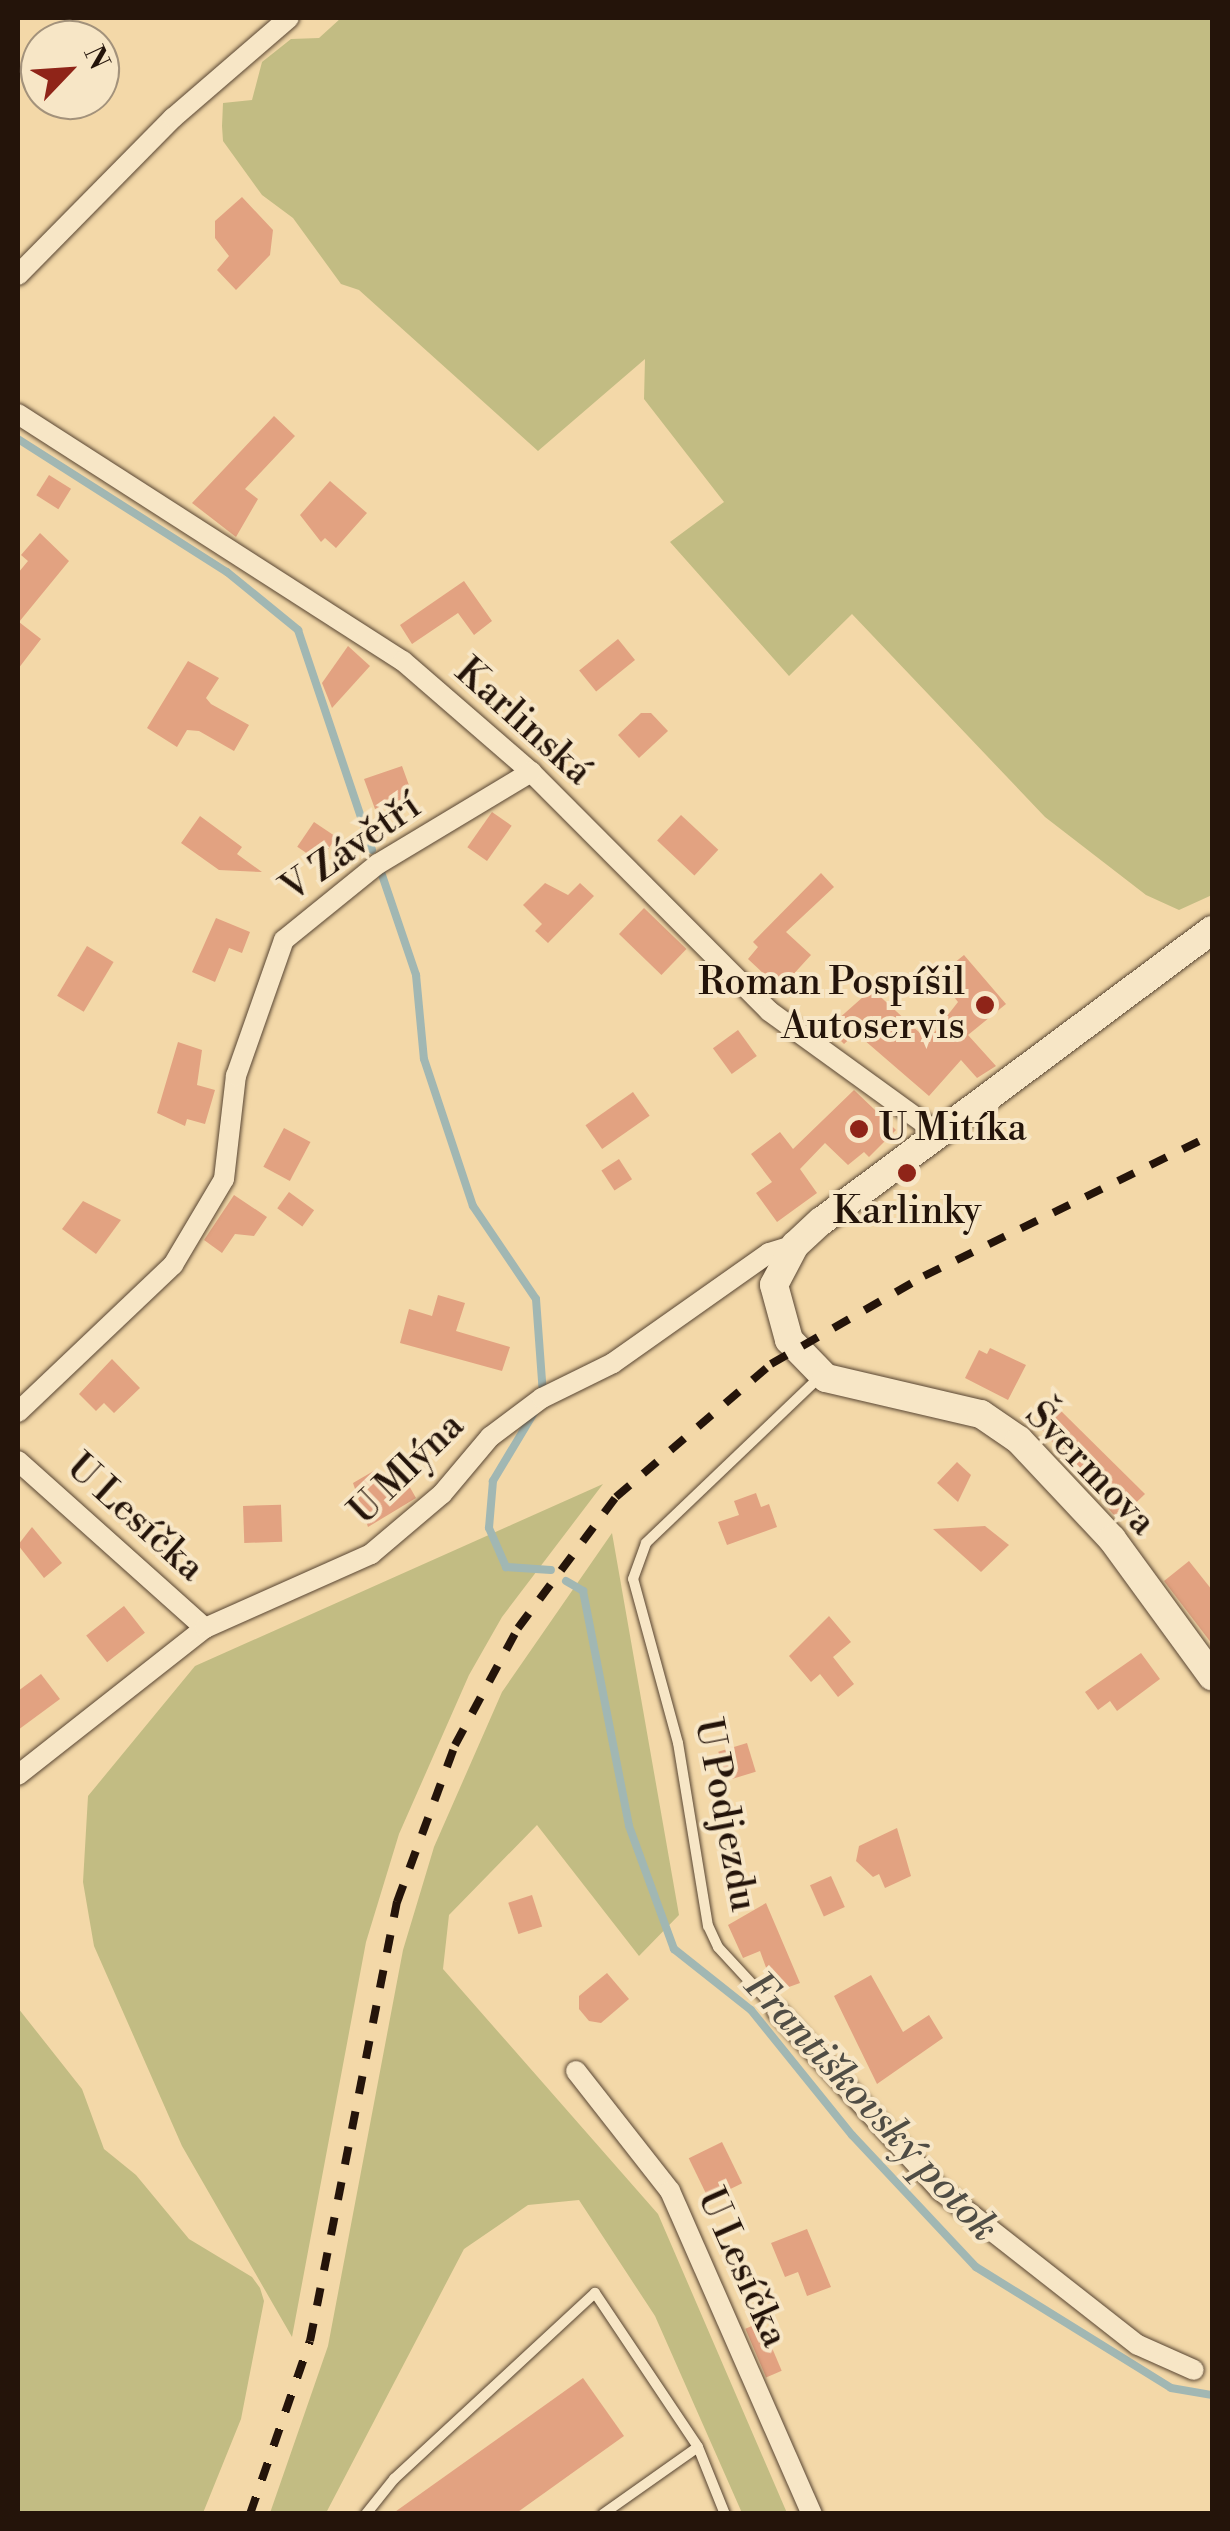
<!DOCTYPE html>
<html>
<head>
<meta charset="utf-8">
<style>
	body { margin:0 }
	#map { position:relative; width:1230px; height:2531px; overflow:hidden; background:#f3d8a8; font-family:"Libre Bodoni",serif }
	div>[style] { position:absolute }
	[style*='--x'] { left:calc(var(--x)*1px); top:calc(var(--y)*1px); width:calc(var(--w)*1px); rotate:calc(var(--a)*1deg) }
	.green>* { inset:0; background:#c2bc83 }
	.stream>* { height:8px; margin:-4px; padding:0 4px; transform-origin:4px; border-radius:4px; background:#a1b7b3 }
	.building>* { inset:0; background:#e2a281; transform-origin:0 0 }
	.roads { filter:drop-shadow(0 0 2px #584532) drop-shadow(0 0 2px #584532) }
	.service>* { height:10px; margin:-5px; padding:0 5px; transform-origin:5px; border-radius:5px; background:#f7e6c6 }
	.minor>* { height:20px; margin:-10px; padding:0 10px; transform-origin:10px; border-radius:10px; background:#f7e6c6 }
	.tertiary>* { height:28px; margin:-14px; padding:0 14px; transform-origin:14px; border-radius:14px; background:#f7e6c6 }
	.rail>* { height:8px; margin-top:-4px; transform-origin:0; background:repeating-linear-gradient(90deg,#24140a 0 18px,transparent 0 36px) }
	.dots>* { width:28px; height:28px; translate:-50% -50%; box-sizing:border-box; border:5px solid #f7e6c6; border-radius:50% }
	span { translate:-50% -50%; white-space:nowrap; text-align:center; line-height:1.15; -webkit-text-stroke:8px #f7e6c6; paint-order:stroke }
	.street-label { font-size:38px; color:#24140a }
	.poi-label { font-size:38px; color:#24140a }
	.right { translate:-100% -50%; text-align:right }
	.left { translate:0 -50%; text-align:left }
	.water-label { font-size:40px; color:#504d45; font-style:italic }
	.frame { position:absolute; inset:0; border:20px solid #24140a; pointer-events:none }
	.north { position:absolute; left:20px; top:20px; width:100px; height:100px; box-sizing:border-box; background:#f7e6c6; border:2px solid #a3927b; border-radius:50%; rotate:65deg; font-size:28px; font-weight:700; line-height:40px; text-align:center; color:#24140a }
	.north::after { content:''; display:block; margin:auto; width:35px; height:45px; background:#8f2418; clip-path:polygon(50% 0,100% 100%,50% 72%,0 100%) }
</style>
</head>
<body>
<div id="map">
	<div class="green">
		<div style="clip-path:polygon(341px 18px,1212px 18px,1212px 895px,1179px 910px,1146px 895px,1045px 817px,852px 614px,789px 676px,670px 542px,724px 502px,644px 399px,645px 359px,538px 451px,359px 290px,341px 284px,293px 218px,262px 195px,223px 141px,222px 126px,223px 103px,252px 100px,262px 62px,291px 39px,319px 38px)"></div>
		<div style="clip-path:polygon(603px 1484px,502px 1617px,469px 1675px,399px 1834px,366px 1942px,292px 2337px,182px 2146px,94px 1946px,83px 1882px,88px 1796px,195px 1666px)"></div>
		<div style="clip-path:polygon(612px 1533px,679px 1915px,639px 1956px,537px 1825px,449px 1915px,443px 1969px,658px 2214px,787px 2513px,742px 2513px,655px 2316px,579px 2200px,528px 2205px,464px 2249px,326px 2513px,270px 2513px,328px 2346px,403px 1950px,434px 1847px,502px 1692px)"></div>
		<div style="clip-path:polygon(18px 2008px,82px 2089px,104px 2149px,136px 2175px,189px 2239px,252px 2277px,260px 2288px,264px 2301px,241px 2419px,203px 2513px,18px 2513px)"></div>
	</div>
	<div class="stream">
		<div style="--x:18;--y:439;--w:248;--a:32.5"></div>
		<div style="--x:227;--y:572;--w:92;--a:39.2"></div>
		<div style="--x:298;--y:630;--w:232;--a:71.4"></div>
		<div style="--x:381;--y:872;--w:109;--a:71.2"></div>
		<div style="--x:416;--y:975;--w:84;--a:84.6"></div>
		<div style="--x:424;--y:1059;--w:155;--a:71.6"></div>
		<div style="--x:473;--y:1206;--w:112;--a:55.9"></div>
		<div style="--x:536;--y:1299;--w:95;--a:85.8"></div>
		<div style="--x:535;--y:1411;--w:82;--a:121"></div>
		<div style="--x:493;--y:1481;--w:47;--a:94.9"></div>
		<div style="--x:489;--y:1528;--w:43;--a:66.4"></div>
		<div style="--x:506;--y:1567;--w:45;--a:3.8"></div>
		<div style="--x:566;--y:1581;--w:20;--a:30"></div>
		<div style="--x:583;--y:1591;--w:239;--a:78.9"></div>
		<div style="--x:629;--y:1826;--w:131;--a:69.9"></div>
		<div style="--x:674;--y:1949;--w:98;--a:38.4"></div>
		<div style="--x:751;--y:2010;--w:161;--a:51.1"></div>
		<div style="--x:852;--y:2135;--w:181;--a:46.8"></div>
		<div style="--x:976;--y:2267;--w:229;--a:31.8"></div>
		<div style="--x:1171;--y:2388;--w:42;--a:9.7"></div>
	</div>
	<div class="building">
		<div style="clip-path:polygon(242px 197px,273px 230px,270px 255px,236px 290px,217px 270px,229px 256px,215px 238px,215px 221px)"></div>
		<div style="clip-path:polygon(274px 416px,295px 436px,245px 489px,258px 499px,236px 537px,192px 503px)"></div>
		<div style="left:49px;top:475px;width:26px;height:24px;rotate:32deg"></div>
		<div style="clip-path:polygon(330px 481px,367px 513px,336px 548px,325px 538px,321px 542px,300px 515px)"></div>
		<div style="clip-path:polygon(40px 533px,69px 561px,19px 622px,41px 639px,18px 669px,18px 573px,28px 561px,21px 555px)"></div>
		<div style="clip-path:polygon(464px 581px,492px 621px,474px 635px,458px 613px,412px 644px,400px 625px)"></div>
		<div style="left:618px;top:639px;width:27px;height:50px;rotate:51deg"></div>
		<div style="clip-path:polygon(348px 646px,370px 666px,332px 708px,322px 683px)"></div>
		<div style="clip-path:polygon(188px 661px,219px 678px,206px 698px,211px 704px,249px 725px,234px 751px,199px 731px,187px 730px,177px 747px,147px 728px)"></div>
		<div style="clip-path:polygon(641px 713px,651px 713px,668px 731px,639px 758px,618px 735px)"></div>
		<div style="clip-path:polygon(402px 766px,410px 788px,402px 791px,405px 798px,375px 809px,364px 779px)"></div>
		<div style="left:492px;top:812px;width:24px;height:43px;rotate:35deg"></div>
		<div style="left:681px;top:815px;width:51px;height:35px;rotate:43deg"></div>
		<div style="clip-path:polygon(200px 816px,242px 847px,237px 854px,262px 872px,219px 870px,181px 843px)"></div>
		<div style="left:314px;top:822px;width:27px;height:30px;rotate:34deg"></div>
		<div style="clip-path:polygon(821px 873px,834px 887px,786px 932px,811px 955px,780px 989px,748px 959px,758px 947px,753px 942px)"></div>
		<div style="clip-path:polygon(545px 883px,568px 895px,580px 883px,594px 896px,548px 943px,535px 931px,542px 924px,523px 905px)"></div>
		<div style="left:644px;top:908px;width:59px;height:36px;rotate:44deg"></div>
		<div style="clip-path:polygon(216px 918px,250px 932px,242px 953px,229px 948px,215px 982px,192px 972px)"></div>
		<div style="left:87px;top:946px;width:31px;height:58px;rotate:31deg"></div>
		<div style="clip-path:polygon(964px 955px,1006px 1004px,968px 1035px,996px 1066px,977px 1078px,961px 1060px,929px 1096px,856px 1033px,844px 1044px,828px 1028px,872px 989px,921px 1034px,926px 1028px,933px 1034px,958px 1002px,938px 976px)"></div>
		<div style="left:738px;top:1030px;width:32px;height:31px;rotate:54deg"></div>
		<div style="clip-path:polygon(178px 1042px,202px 1050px,197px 1085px,215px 1090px,205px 1124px,187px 1119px,185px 1126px,157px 1113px)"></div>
		<div style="clip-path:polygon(854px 1090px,896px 1130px,869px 1157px,864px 1152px,848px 1165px,825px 1143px,800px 1169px,817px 1193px,777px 1222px,756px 1193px,772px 1182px,751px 1154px,780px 1132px,793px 1149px)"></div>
		<div style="left:633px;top:1092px;width:29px;height:58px;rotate:55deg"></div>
		<div style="left:284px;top:1128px;width:30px;height:44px;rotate:28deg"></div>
		<div style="left:619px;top:1159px;width:24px;height:21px;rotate:57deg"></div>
		<div style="left:289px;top:1192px;width:31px;height:20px;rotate:36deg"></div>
		<div style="clip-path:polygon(234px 1195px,267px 1217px,254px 1236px,235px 1234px,222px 1253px,204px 1240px)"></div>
		<div style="clip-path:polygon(83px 1201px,121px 1220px,96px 1254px,62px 1229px)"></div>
		<div style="clip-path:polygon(438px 1295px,465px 1303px,456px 1331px,510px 1347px,502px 1371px,400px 1343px,409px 1309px,432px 1316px)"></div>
		<div style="clip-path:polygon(990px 1348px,1026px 1365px,1008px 1400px,965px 1378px,979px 1350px,987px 1354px)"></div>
		<div style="clip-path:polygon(112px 1359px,140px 1388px,114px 1413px,104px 1403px,96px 1411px,79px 1394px)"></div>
		<div style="clip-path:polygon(1056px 1406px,1145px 1494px,1118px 1520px,1037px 1424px)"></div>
		<div style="clip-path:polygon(957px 1462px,971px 1475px,958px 1502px,937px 1483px)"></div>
		<div style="clip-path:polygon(399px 1468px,416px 1498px,368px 1527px,353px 1483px,377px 1469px,382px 1478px)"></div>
		<div style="clip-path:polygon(756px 1493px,761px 1507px,769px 1504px,777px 1527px,727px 1545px,718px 1522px,739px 1515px,734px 1501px)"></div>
		<div style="left:243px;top:1506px;width:38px;height:37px;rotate:-2deg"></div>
		<div style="clip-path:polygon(985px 1526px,1009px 1545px,981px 1572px,933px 1529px)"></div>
		<div style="clip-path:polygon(32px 1527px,62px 1563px,44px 1578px,18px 1545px)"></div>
		<div style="clip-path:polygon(1189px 1561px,1212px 1590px,1212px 1644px,1164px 1581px)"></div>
		<div style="left:124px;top:1606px;width:34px;height:48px;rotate:52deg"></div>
		<div style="clip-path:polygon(829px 1616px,851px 1642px,833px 1657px,854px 1684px,838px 1697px,820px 1674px,811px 1682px,789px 1656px)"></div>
		<div style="clip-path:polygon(1141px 1653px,1160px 1679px,1117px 1711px,1110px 1701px,1098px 1710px,1085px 1692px)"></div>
		<div style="clip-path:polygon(41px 1674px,60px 1699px,18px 1730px,18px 1691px)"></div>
		<div style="left:747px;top:1743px;width:30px;height:30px;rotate:73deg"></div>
		<div style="clip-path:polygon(897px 1828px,911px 1876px,885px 1888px,879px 1874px,873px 1877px,856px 1861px,859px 1846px)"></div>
		<div style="left:831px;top:1876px;width:34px;height:23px;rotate:66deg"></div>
		<div style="left:532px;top:1895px;width:33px;height:25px;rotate:72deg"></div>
		<div style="clip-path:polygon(766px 1903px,800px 1983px,775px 1992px,760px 1951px,743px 1958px,728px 1925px)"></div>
		<div style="clip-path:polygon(607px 1973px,629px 1999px,601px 2023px,589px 2021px,579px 2009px,579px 1996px)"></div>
		<div style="clip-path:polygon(871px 1975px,903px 2032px,929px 2015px,943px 2038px,877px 2084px,834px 1996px)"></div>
		<div style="left:722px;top:2142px;width:46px;height:37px;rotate:64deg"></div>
		<div style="clip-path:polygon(807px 2229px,831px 2287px,807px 2296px,798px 2272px,785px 2277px,771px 2243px)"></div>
		<div style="left:761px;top:2322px;width:53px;height:17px;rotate:67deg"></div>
		<div style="clip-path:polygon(583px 2378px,624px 2436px,515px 2514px,392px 2514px)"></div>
	</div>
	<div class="roads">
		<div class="service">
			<div style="--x:777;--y:2011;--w:87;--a:-132.7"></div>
			<div style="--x:718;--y:1947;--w:23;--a:-115"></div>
			<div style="--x:708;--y:1926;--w:185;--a:-99.3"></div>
			<div style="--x:678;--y:1743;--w:170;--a:-105.3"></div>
			<div style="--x:633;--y:1579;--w:38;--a:-70"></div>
			<div style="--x:646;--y:1543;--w:243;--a:-43.7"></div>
			<div style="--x:366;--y:2514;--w:45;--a:-51.3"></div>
			<div style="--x:394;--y:2479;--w:274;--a:-42.8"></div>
			<div style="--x:595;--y:2293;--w:185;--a:56.2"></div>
			<div style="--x:698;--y:2447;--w:72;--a:68.1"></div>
			<div style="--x:603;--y:2514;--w:116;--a:-35.2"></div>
		</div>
		<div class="minor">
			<div style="--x:18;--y:275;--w:221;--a:-45.4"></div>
			<div style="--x:173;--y:118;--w:153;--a:-40.8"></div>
			<div style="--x:18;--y:414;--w:457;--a:32.7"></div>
			<div style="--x:403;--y:661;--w:169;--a:40.9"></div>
			<div style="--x:531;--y:772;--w:337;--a:45.1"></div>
			<div style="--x:769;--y:1011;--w:210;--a:35.9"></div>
			<div style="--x:18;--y:1412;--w:214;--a:-43.5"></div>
			<div style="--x:173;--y:1265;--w:100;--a:-59.3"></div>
			<div style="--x:224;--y:1179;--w:104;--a:-83.4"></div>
			<div style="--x:236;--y:1076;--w:144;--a:-70.6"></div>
			<div style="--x:284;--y:940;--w:121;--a:-39"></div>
			<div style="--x:378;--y:864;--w:179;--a:-31"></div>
			<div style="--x:18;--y:1461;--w:251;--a:41.8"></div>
			<div style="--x:18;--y:1775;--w:238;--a:-38.2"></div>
			<div style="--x:205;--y:1628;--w:182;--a:-24"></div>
			<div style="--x:371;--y:1554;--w:93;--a:-40.2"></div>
			<div style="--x:442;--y:1494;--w:75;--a:-49.9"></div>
			<div style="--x:490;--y:1437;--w:65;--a:-36.9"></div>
			<div style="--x:542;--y:1398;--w:79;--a:-26.2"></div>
			<div style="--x:613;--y:1363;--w:191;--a:-35.2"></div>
			<div style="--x:769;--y:1253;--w:27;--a:-17"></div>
			<div style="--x:777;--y:2011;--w:242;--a:47.7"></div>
			<div style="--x:940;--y:2190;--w:251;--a:38.1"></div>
			<div style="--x:1138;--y:2345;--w:61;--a:24.1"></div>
			<div style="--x:576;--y:2071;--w:152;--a:51.9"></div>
			<div style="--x:670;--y:2191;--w:353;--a:66.3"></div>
		</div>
		<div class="tertiary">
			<div style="--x:1212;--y:930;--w:487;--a:143.3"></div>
			<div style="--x:821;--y:1221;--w:35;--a:137"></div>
			<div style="--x:795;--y:1245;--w:45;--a:117.7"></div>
			<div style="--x:774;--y:1285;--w:57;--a:74.7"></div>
			<div style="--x:789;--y:1340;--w:53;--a:45.8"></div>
			<div style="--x:826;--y:1378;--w:159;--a:13.1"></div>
			<div style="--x:981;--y:1414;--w:46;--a:34.4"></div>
			<div style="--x:1019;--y:1440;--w:136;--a:46.8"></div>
			<div style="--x:1112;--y:1539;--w:170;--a:53.9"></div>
		</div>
	</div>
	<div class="rail">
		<div style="--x:250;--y:2514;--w:183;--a:-70.9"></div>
		<div style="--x:310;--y:2341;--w:448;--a:-78.8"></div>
		<div style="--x:397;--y:1902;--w:167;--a:-69.7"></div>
		<div style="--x:455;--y:1745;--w:133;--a:-61.7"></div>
		<div style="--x:518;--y:1628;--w:164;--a:-53.2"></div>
		<div style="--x:616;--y:1497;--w:204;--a:-40.6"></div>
		<div style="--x:771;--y:1364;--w:177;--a:-29.9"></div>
		<div style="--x:924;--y:1276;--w:321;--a:-26.1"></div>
	</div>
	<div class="dots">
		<div style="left:985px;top:1005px;background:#8f2418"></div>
		<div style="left:859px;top:1129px;background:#8f2418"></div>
		<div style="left:907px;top:1173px;background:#8f2418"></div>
	</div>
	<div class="street-label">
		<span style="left:523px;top:722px;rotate:42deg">Karlinská</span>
		<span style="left:351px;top:848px;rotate:-35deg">V Závětří</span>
		<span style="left:407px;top:1469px;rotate:-44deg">U Mlýna</span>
		<span style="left:1090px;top:1469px;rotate:46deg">Švermova</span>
		<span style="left:135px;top:1518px;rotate:42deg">U Lesíčka</span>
		<span style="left:725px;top:1815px;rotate:79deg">U Podjezdu</span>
		<span style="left:742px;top:2268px;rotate:66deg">U Lesíčka</span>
	</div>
	<div class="poi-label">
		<span class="right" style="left:965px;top:1005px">Roman Pospíšil<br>Autoservis</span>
		<span class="left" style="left:879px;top:1129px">U Mitíka</span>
		<span style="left:907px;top:1212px">Karlinky</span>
	</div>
	<div class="water-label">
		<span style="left:871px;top:2107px;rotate:47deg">Františkovský potok</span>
	</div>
	<div class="frame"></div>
	<div class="north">N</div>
</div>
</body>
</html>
